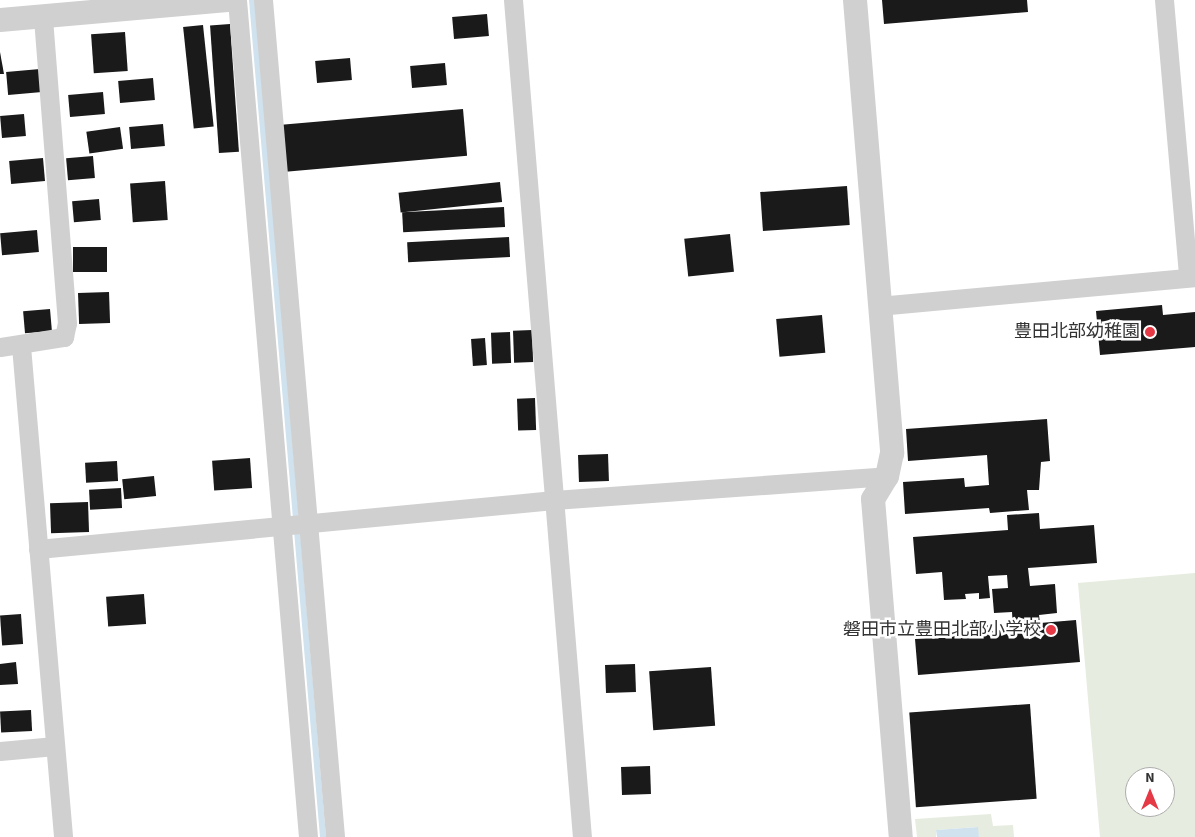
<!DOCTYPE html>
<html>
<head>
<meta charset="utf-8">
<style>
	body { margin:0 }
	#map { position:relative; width:1195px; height:837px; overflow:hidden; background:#fff; font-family:"Source Sans 3","Noto Sans JP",sans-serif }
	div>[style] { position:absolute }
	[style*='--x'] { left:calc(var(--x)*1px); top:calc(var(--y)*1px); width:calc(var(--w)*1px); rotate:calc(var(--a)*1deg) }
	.green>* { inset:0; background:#e6ecdf }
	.water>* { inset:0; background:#cfe2ee }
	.stream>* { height:6px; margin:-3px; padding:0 3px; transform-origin:3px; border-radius:3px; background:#cfe2ee }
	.building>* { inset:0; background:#1a1a1a; transform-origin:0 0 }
	.minor>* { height:19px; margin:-9.5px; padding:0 9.5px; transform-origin:9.5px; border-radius:9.5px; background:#d0d0d0 }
	.tertiary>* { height:24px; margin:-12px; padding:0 12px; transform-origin:12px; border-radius:12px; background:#d0d0d0 }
	.dots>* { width:14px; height:14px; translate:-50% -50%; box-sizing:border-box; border:2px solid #fff; border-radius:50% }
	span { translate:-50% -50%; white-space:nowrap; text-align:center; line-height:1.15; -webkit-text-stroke:5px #fff; paint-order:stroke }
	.poi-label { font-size:18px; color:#333 }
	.right { translate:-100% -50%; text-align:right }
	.north { position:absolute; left:1125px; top:767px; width:50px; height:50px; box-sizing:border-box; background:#fff; border:1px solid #adadad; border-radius:50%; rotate:0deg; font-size:14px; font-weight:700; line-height:20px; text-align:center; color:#333 }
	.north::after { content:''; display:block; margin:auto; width:18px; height:22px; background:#e63946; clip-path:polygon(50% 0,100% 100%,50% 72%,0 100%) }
</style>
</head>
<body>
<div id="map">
	<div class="green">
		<div style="clip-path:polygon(evenodd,1195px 573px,1195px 837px,1100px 837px,1078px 583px,1195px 573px,1135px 777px,1165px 777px,1165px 807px,1135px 807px,1135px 777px)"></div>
		<div style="clip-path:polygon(991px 814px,993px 826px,1013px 825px,1014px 837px,979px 837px,977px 827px,936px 830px,936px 837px,917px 837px,915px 819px)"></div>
	</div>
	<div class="water">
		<div style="clip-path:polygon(978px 827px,979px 837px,937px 837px,936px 830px)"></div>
	</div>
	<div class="stream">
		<div style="--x:252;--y:0;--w:840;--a:85.15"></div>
	</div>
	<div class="building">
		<div style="clip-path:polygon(882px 0,1027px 0,1028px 12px,884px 24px)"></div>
		<div style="left:487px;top:14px;width:22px;height:35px;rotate:85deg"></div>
		<div style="left:230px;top:24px;width:128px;height:20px;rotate:86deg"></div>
		<div style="left:203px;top:25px;width:102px;height:20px;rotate:84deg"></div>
		<div style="left:125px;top:32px;width:39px;height:34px;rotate:86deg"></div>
		<div style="clip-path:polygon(0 52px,4px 74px,0 74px)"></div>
		<div style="left:350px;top:58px;width:22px;height:35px;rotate:85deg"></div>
		<div style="left:445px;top:63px;width:22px;height:35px;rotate:85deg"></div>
		<div style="left:40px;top:69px;width:23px;height:34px;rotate:85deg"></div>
		<div style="left:153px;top:78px;width:22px;height:35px;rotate:85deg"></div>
		<div style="left:103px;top:92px;width:22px;height:35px;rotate:85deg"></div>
		<div style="left:463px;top:109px;width:47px;height:182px;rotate:85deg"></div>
		<div style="left:24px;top:114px;width:22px;height:24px;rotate:85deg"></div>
		<div style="left:163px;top:124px;width:22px;height:34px;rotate:85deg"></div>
		<div style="left:120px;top:127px;width:22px;height:34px;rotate:82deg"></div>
		<div style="left:93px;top:156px;width:22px;height:27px;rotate:85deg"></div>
		<div style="left:43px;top:158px;width:23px;height:34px;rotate:85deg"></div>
		<div style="left:165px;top:181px;width:39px;height:35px;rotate:86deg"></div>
		<div style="left:500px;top:182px;width:20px;height:102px;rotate:84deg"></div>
		<div style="left:847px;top:186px;width:39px;height:87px;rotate:86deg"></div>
		<div style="left:99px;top:199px;width:21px;height:27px;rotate:85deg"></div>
		<div style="left:504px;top:207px;width:20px;height:102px;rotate:87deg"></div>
		<div style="left:37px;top:230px;width:22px;height:37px;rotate:85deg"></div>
		<div style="left:730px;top:234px;width:38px;height:46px;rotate:84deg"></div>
		<div style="left:509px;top:237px;width:20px;height:102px;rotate:87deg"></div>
		<div style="left:73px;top:247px;width:34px;height:25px"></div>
		<div style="left:109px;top:292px;width:31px;height:31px;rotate:88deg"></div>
		<div style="clip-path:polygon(1162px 305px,1163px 315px,1195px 312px,1195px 347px,1100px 355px,1096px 311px)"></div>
		<div style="left:50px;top:309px;width:22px;height:27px;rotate:85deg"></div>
		<div style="left:822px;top:315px;width:38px;height:46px;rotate:85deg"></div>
		<div style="left:532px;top:330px;width:32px;height:19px;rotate:88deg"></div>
		<div style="left:510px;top:332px;width:31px;height:19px;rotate:88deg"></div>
		<div style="left:485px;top:338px;width:27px;height:14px;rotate:86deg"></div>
		<div style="left:535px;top:398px;width:32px;height:18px;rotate:88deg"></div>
		<div style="clip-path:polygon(1047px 419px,1050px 461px,1041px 462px,1039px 490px,1027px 490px,1029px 510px,990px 513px,989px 508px,905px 514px,903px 482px,964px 478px,965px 487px,989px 485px,987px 455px,908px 461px,906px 429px)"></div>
		<div style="left:608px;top:454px;width:27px;height:30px;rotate:88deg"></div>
		<div style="left:250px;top:458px;width:30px;height:38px;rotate:86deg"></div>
		<div style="left:117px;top:461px;width:20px;height:32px;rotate:87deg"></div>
		<div style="left:154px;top:476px;width:20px;height:32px;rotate:84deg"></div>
		<div style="left:121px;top:488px;width:20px;height:32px;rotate:87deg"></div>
		<div style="left:88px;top:502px;width:30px;height:38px;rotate:88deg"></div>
		<div style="clip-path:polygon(1039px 513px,1040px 529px,1094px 525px,1097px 563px,1028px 568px,1030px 586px,1055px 584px,1057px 613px,1039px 615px,1040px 623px,1076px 620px,1080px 662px,918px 675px,915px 639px,973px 634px,973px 626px,989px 625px,990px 631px,1013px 629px,1012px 612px,994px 613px,992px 589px,1008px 588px,1007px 575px,988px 576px,990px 598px,979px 599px,979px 593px,965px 594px,966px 599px,944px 600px,942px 572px,916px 574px,913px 537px,1008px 530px,1007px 515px)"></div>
		<div style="left:144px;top:594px;width:30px;height:38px;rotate:86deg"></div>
		<div style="left:21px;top:614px;width:30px;height:21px;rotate:86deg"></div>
		<div style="clip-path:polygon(16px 662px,18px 684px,0 685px,0 664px)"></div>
		<div style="left:635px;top:664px;width:28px;height:30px;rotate:88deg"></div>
		<div style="left:711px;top:667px;width:59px;height:62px;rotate:86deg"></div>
		<div style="left:1030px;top:704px;width:95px;height:121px;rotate:86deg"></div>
		<div style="left:31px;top:710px;width:21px;height:31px;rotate:87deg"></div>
		<div style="left:650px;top:766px;width:28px;height:29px;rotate:88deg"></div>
	</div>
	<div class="minor">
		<div style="--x:237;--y:0;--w:840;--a:85.15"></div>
		<div style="--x:263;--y:0;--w:840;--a:85.08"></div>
		<div style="--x:513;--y:0;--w:840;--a:85.29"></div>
		<div style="--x:1164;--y:0;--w:278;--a:85"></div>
		<div style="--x:878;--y:306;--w:318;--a:-5.2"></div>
		<div style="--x:21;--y:346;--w:493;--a:85.1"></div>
		<div style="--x:0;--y:347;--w:65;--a:-8.9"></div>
		<div style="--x:64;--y:337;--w:14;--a:-78"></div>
		<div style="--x:67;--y:323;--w:308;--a:-94.5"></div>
		<div style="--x:38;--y:549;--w:518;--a:-5.42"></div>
		<div style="--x:554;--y:500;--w:334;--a:-4.1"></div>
		<div style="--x:0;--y:751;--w:55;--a:-5.2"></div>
	</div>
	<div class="tertiary">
		<div style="--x:855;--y:0;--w:455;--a:85.3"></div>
		<div style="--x:892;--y:453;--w:24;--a:102"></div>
		<div style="--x:887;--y:476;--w:27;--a:121"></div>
		<div style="--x:873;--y:499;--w:339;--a:85.3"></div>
		<div style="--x:0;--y:20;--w:231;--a:-5"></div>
	</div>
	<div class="dots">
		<div style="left:1150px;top:332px;background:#e63946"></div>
		<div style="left:1051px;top:630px;background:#e63946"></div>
	</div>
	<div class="poi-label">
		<span class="right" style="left:1140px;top:332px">豊田北部幼稚園</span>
		<span class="right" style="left:1041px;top:630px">磐田市立豊田北部小学校</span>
	</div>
	<div class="north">N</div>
</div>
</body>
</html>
